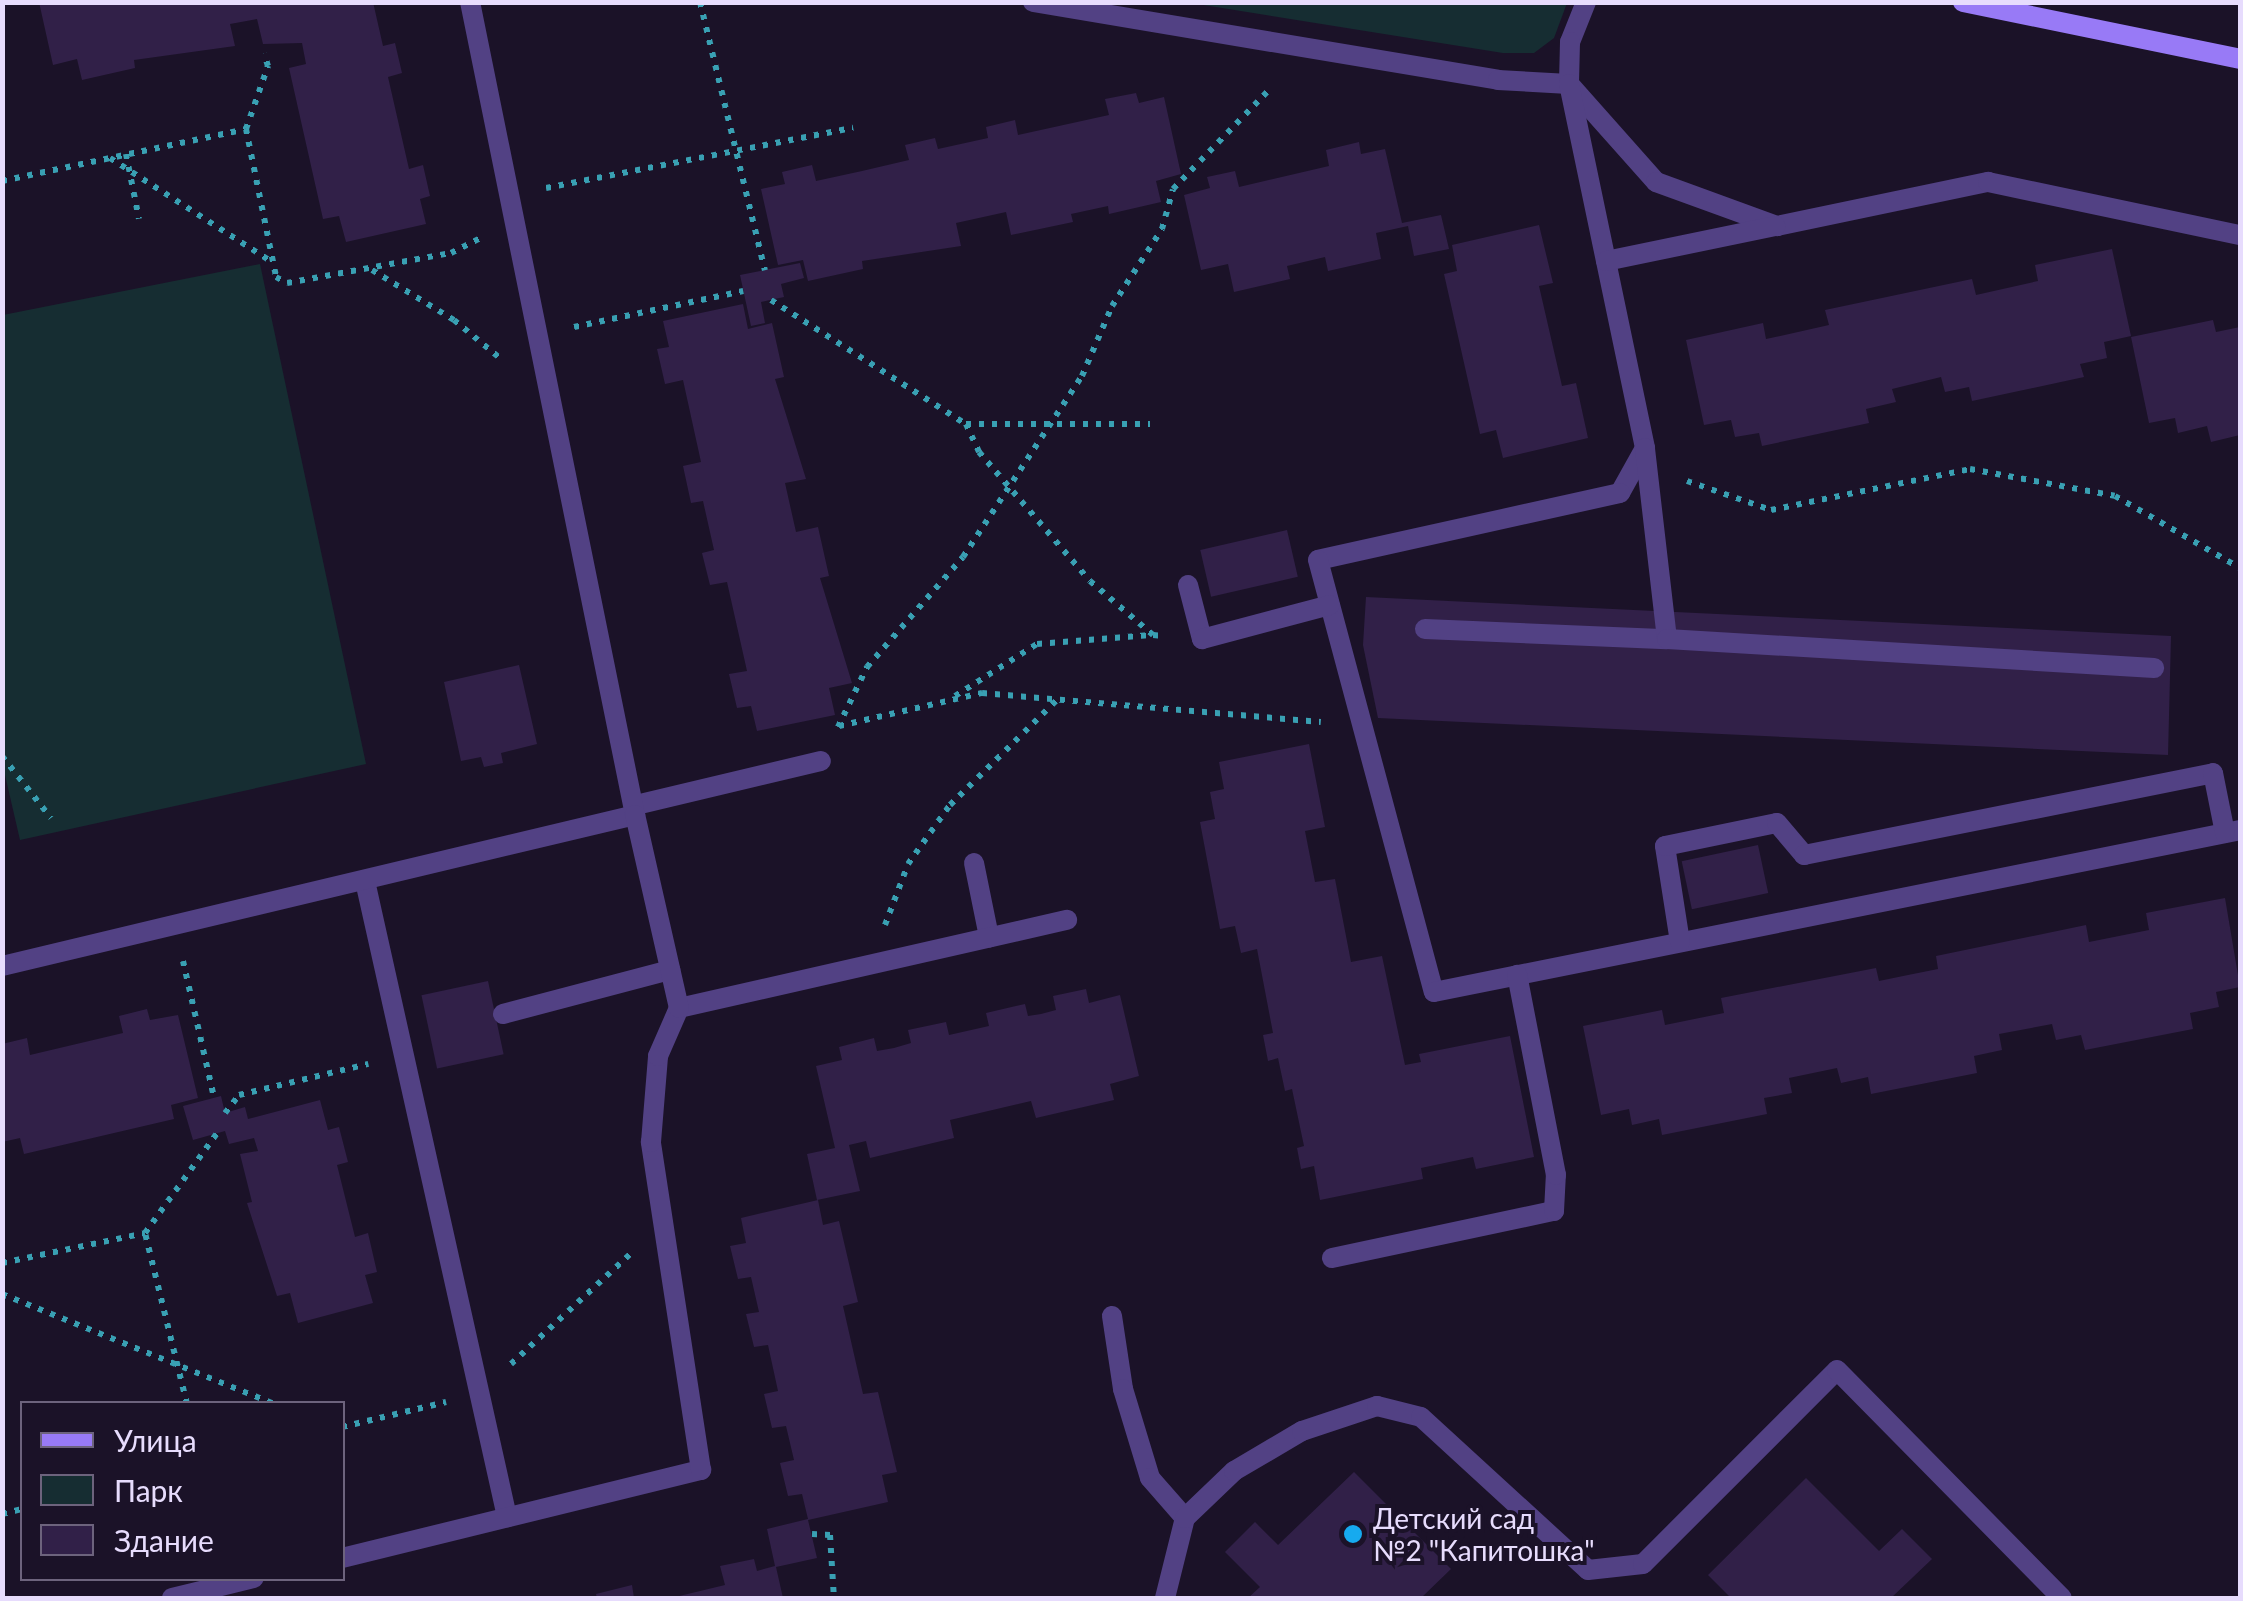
<!DOCTYPE html>
<html>
<head>
<meta charset="utf-8">
<style>
	body { margin:0 }
	#map { position:relative; width:2243px; height:1601px; overflow:hidden; background:#1b1228; font-family:Lato,sans-serif }
	div>[style] { position:absolute }
	[style*='--x'] { left:calc(var(--x)*1px); top:calc(var(--y)*1px); width:calc(var(--w)*1px); rotate:calc(var(--a)*1deg) }
	.green>* { inset:0; background:#162d32 }
	.building>* { inset:0; background:#312048; transform-origin:0 0 }
	.path>* { height:6px; margin-top:-3px; transform-origin:0; background:repeating-linear-gradient(90deg,#39a0b3 0 5px,transparent 0 13px) }
	.lane>* { height:20px; margin:-10px; padding:0 10px; transform-origin:10px; border-radius:10px; background:#524184 }
	.secondary>* { height:20px; margin:-10px; padding:0 10px; transform-origin:10px; border-radius:10px; background:#987af6 }
	.dots>* { width:28px; height:28px; translate:-50% -50%; box-sizing:border-box; border:5px solid #1b1228; border-radius:50% }
	span { translate:-50% -50%; white-space:nowrap; text-align:center; line-height:1.15; -webkit-text-stroke:8px #1b1228; paint-order:stroke }
	.poi-label { font-size:28px; color:#e7dcfd }
	.left { translate:0 -50%; text-align:left }
	.frame { position:absolute; inset:0; border:5px solid #e7dcfd; pointer-events:none }
	.legend { position:absolute; left:20px; top:1401px; width:325px; height:180px; box-sizing:border-box; background:#1b1228; border:2px solid #6d637d; margin:0; padding:12px 18px; list-style:none; font-size:30px; color:#e7dcfd }
	.legend li { display:flex; align-items:center; gap:20px; height:50px }
	.legend b { width:50px; border:2px solid #6d637d }
</style>
</head>
<body>
<div id="map">
	<div class="green">
		<div style="clip-path:polygon(1567px 3px,1554px 38px,1534px 53px,1503px 53px,1191px 3px)"></div>
		<div style="clip-path:polygon(260px 264px,366px 764px,20px 840px,2px 762px,3px 315px)"></div>
	</div>
	<div class="building">
		<div style="clip-path:polygon(39px 2px,373px 2px,383px 46px,395px 43px,402px 73px,388px 77px,409px 169px,423px 165px,430px 196px,420px 199px,426px 224px,346px 242px,339px 216px,323px 219px,289px 68px,306px 64px,302px 43px,263px 44px,257px 19px,230px 24px,235px 46px,134px 60px,135px 68px,82px 80px,77px 59px,53px 65px)"></div>
		<div style="clip-path:polygon(1136px 93px,1139px 103px,1164px 97px,1181px 174px,1156px 181px,1161px 202px,1109px 214px,1108px 206px,1071px 214px,1073px 222px,1011px 235px,1006px 212px,956px 223px,961px 246px,862px 261px,863px 269px,808px 281px,803px 260px,778px 265px,761px 189px,785px 184px,782px 172px,812px 165px,816px 181px,862px 171px,909px 160px,905px 145px,935px 138px,938px 149px,988px 138px,986px 127px,1015px 120px,1018px 135px,1109px 115px,1105px 99px)"></div>
		<div style="clip-path:polygon(1359px 142px,1361px 154px,1385px 149px,1402px 223px,1441px 215px,1449px 249px,1414px 256px,1408px 226px,1376px 233px,1381px 259px,1328px 271px,1325px 257px,1287px 266px,1290px 279px,1234px 292px,1228px 264px,1201px 270px,1184px 195px,1210px 188px,1207px 177px,1235px 171px,1239px 187px,1329px 166px,1326px 150px)"></div>
		<div style="clip-path:polygon(1539px 225px,1553px 283px,1539px 286px,1562px 386px,1576px 383px,1588px 438px,1503px 458px,1496px 430px,1480px 434px,1444px 274px,1457px 271px,1452px 245px)"></div>
		<div style="clip-path:polygon(2112px 249px,2131px 336px,2104px 342px,2107px 358px,2080px 364px,2084px 377px,1972px 401px,1969px 387px,1945px 392px,1941px 377px,1892px 389px,1896px 402px,1866px 409px,1869px 423px,1762px 446px,1759px 433px,1735px 437px,1731px 420px,1704px 425px,1686px 340px,1763px 323px,1766px 339px,1798px 332px,1829px 325px,1825px 310px,1972px 279px,1976px 295px,2038px 281px,2035px 265px)"></div>
		<div style="clip-path:polygon(800px 263px,804px 278px,781px 284px,784px 297px,761px 302px,765px 323px,751px 326px,740px 275px)"></div>
		<div style="clip-path:polygon(743px 304px,748px 329px,772px 323px,784px 377px,775px 379px,806px 479px,785px 483px,796px 532px,818px 527px,829px 576px,820px 578px,852px 683px,829px 688px,835px 715px,757px 731px,751px 706px,737px 708px,729px 674px,747px 671px,727px 582px,710px 585px,702px 553px,714px 550px,703px 501px,691px 503px,683px 466px,701px 462px,683px 380px,665px 384px,657px 349px,669px 347px,663px 321px)"></div>
		<div style="clip-path:polygon(2213px 320px,2216px 332px,2240px 327px,2240px 435px,2211px 442px,2207px 426px,2178px 433px,2175px 418px,2149px 423px,2131px 337px)"></div>
		<div style="left:1287px;top:530px;width:48px;height:89px;rotate:77deg"></div>
		<div style="clip-path:polygon(1366px 597px,2171px 636px,2168px 755px,1378px 718px,1363px 645px)"></div>
		<div style="clip-path:polygon(519px 665px,537px 744px,501px 753px,503px 763px,484px 767px,481px 757px,461px 761px,444px 682px)"></div>
		<div style="clip-path:polygon(1309px 744px,1325px 827px,1305px 831px,1315px 882px,1335px 879px,1351px 962px,1382px 956px,1405px 1065px,1421px 1062px,1419px 1054px,1510px 1036px,1534px 1157px,1476px 1169px,1473px 1157px,1421px 1168px,1423px 1179px,1320px 1200px,1314px 1166px,1301px 1169px,1297px 1148px,1304px 1146px,1292px 1089px,1285px 1091px,1278px 1058px,1268px 1061px,1263px 1035px,1273px 1033px,1257px 949px,1241px 953px,1235px 926px,1220px 929px,1200px 822px,1215px 819px,1210px 792px,1224px 789px,1219px 762px)"></div>
		<div style="left:1758px;top:845px;width:49px;height:78px;rotate:78deg"></div>
		<div style="clip-path:polygon(2225px 898px,2240px 987px,2216px 992px,2219px 1007px,2190px 1013px,2193px 1029px,2085px 1050px,2081px 1035px,2056px 1040px,2052px 1024px,1999px 1034px,2002px 1050px,1974px 1056px,1977px 1073px,1871px 1094px,1868px 1077px,1841px 1083px,1837px 1068px,1789px 1078px,1792px 1093px,1764px 1098px,1767px 1114px,1662px 1135px,1659px 1119px,1632px 1125px,1629px 1109px,1601px 1115px,1583px 1026px,1662px 1010px,1665px 1025px,1724px 1013px,1721px 998px,1876px 968px,1879px 981px,1908px 975px,1938px 969px,1936px 956px,2086px 925px,2089px 942px,2149px 930px,2146px 913px)"></div>
		<div style="left:488px;top:981px;width:75px;height:68px;rotate:78deg"></div>
		<div style="clip-path:polygon(1086px 989px,1089px 1003px,1120px 995px,1139px 1076px,1110px 1084px,1114px 1100px,1036px 1118px,1031px 1101px,950px 1120px,954px 1138px,870px 1158px,866px 1141px,849px 1145px,860px 1191px,817px 1200px,807px 1154px,835px 1148px,816px 1066px,842px 1060px,839px 1047px,874px 1038px,877px 1051px,894px 1048px,911px 1043px,908px 1030px,946px 1022px,949px 1035px,989px 1026px,986px 1013px,1025px 1004px,1028px 1016px,1041px 1014px,1056px 1010px,1053px 996px)"></div>
		<div style="clip-path:polygon(147px 1009px,150px 1020px,178px 1015px,198px 1098px,171px 1105px,174px 1119px,24px 1154px,20px 1138px,2px 1142px,2px 1044px,27px 1038px,30px 1055px,123px 1033px,119px 1016px)"></div>
		<div style="clip-path:polygon(221px 1096px,225px 1113px,245px 1107px,248px 1119px,320px 1100px,328px 1130px,339px 1127px,348px 1162px,337px 1165px,355px 1237px,368px 1233px,377px 1272px,365px 1275px,373px 1303px,298px 1323px,290px 1293px,277px 1296px,247px 1203px,252px 1202px,240px 1154px,258px 1151px,254px 1138px,229px 1144px,225px 1131px,193px 1140px,183px 1106px)"></div>
		<div style="clip-path:polygon(818px 1200px,823px 1225px,839px 1221px,858px 1302px,843px 1306px,863px 1394px,878px 1392px,897px 1472px,882px 1475px,888px 1502px,808px 1520px,817px 1558px,776px 1567px,783px 1598px,671px 1598px,725px 1585px,720px 1566px,754px 1559px,757px 1571px,775px 1566px,767px 1529px,808px 1519px,802px 1494px,788px 1496px,780px 1463px,794px 1460px,786px 1426px,772px 1428px,764px 1394px,778px 1391px,768px 1345px,754px 1347px,746px 1314px,759px 1312px,751px 1277px,738px 1279px,730px 1246px,746px 1243px,741px 1218px)"></div>
		<div style="clip-path:polygon(1354px 1472px,1451px 1569px,1421px 1598px,1248px 1598px,1260px 1587px,1225px 1552px,1255px 1522px,1278px 1545px)"></div>
		<div style="clip-path:polygon(1806px 1478px,1879px 1551px,1902px 1529px,1932px 1559px,1891px 1598px,1731px 1598px,1708px 1575px)"></div>
		<div style="clip-path:polygon(632px 1585px,634px 1598px,597px 1598px,596px 1594px)"></div>
	</div>
	<div class="path">
		<div style="--x:700;--y:2;--w:276;--a:76.4"></div>
		<div style="--x:246;--y:129;--w:67;--a:-70.8"></div>
		<div style="--x:268;--y:66;--w:13;--a:-108"></div>
		<div style="--x:126;--y:154;--w:66;--a:78.7"></div>
		<div style="--x:110;--y:158;--w:193;--a:32.7"></div>
		<div style="--x:2;--y:181;--w:249;--a:-12"></div>
		<div style="--x:246;--y:129;--w:151;--a:78.5"></div>
		<div style="--x:276;--y:277;--w:13;--a:29"></div>
		<div style="--x:287;--y:283;--w:167;--a:-10.4"></div>
		<div style="--x:451;--y:253;--w:35;--a:-27"></div>
		<div style="--x:546;--y:188;--w:313;--a:-11.1"></div>
		<div style="--x:372;--y:270;--w:96;--a:31.4"></div>
		<div style="--x:454;--y:320;--w:61;--a:39.7"></div>
		<div style="--x:771;--y:300;--w:231;--a:32.5"></div>
		<div style="--x:966;--y:424;--w:184;--a:0"></div>
		<div style="--x:574;--y:327;--w:173;--a:-12"></div>
		<div style="--x:966;--y:424;--w:31;--a:65"></div>
		<div style="--x:979;--y:452;--w:170;--a:49.3"></div>
		<div style="--x:1090;--y:581;--w:83;--a:40.6"></div>
		<div style="--x:1153;--y:635;--w:10;--a:6"></div>
		<div style="--x:1687;--y:481;--w:89;--a:19"></div>
		<div style="--x:1771;--y:510;--w:203;--a:-11.6"></div>
		<div style="--x:1970;--y:469;--w:147;--a:10.5"></div>
		<div style="--x:2115;--y:496;--w:144;--a:29.9"></div>
		<div style="--x:955;--y:696;--w:97;--a:-32.4"></div>
		<div style="--x:1037;--y:644;--w:114;--a:-4.5"></div>
		<div style="--x:839;--y:726;--w:147;--a:-13"></div>
		<div style="--x:982;--y:693;--w:340;--a:4.9"></div>
		<div style="--x:838;--y:727;--w:67;--a:-64.2"></div>
		<div style="--x:867;--y:667;--w:146;--a:-48.9"></div>
		<div style="--x:963;--y:557;--w:217;--a:-56.7"></div>
		<div style="--x:1082;--y:376;--w:76;--a:-66.8"></div>
		<div style="--x:1112;--y:306;--w:92;--a:-57"></div>
		<div style="--x:1162;--y:229;--w:41;--a:-74.6"></div>
		<div style="--x:1173;--y:189;--w:138;--a:-45.9"></div>
		<div style="--x:2;--y:756;--w:79;--a:51.7"></div>
		<div style="--x:885;--y:925;--w:65;--a:-69.3"></div>
		<div style="--x:908;--y:864;--w:72;--a:-54.6"></div>
		<div style="--x:950;--y:805;--w:150;--a:-44.5"></div>
		<div style="--x:183;--y:961;--w:140;--a:77.2"></div>
		<div style="--x:225;--y:1113;--w:23;--a:-52"></div>
		<div style="--x:239;--y:1095;--w:133;--a:-13.5"></div>
		<div style="--x:2;--y:1263;--w:146;--a:-11.8"></div>
		<div style="--x:2;--y:1294;--w:293;--a:22"></div>
		<div style="--x:511;--y:1364;--w:162;--a:-42.7"></div>
		<div style="--x:187;--y:1404;--w:176;--a:-103.8"></div>
		<div style="--x:145;--y:1233;--w:123;--a:-54.2"></div>
		<div style="--x:342;--y:1427;--w:107;--a:-13.5"></div>
		<div style="--x:2;--y:1514;--w:21;--a:-14"></div>
		<div style="--x:812;--y:1534;--w:18;--a:3"></div>
		<div style="--x:830;--y:1535;--w:63;--a:86.4"></div>
	</div>
	<div class="lane">
		<div style="--x:1033;--y:2;--w:471;--a:9.5"></div>
		<div style="--x:1498;--y:80;--w:71;--a:3.2"></div>
		<div style="--x:1569;--y:84;--w:131;--a:48.4"></div>
		<div style="--x:1656;--y:182;--w:129;--a:20"></div>
		<div style="--x:1777;--y:226;--w:216;--a:-11.8"></div>
		<div style="--x:1988;--y:182;--w:258;--a:11.9"></div>
		<div style="--x:1586;--y:2;--w:43;--a:111.8"></div>
		<div style="--x:1570;--y:42;--w:42;--a:91.4"></div>
		<div style="--x:1569;--y:84;--w:372;--a:78.2"></div>
		<div style="--x:1645;--y:448;--w:51;--a:119.1"></div>
		<div style="--x:1620;--y:493;--w:309;--a:167.5"></div>
		<div style="--x:1318;--y:560;--w:447;--a:75"></div>
		<div style="--x:1434;--y:992;--w:822;--a:-11.36"></div>
		<div style="--x:1606;--y:261;--w:173;--a:-11.7"></div>
		<div style="--x:1188;--y:585;--w:56;--a:75.5"></div>
		<div style="--x:1202;--y:639;--w:132;--a:-14.9"></div>
		<div style="--x:1425;--y:629;--w:242;--a:2.4"></div>
		<div style="--x:1667;--y:639;--w:192;--a:-96.6"></div>
		<div style="--x:1667;--y:639;--w:488;--a:3.4"></div>
		<div style="--x:636;--y:805;--w:190;--a:-13.4"></div>
		<div style="--x:974;--y:863;--w:76;--a:78.5"></div>
		<div style="--x:365;--y:881;--w:652;--a:77.41"></div>
		<div style="--x:1680;--y:942;--w:97;--a:-98.9"></div>
		<div style="--x:1665;--y:846;--w:114;--a:-11.6"></div>
		<div style="--x:1777;--y:823;--w:42;--a:49.8"></div>
		<div style="--x:1804;--y:855;--w:417;--a:-11.3"></div>
		<div style="--x:2213;--y:773;--w:61;--a:78.7"></div>
		<div style="--x:2;--y:966;--w:651;--a:-13.42"></div>
		<div style="--x:635;--y:815;--w:830;--a:-101.47"></div>
		<div style="--x:679;--y:1008;--w:398;--a:-12.8"></div>
		<div style="--x:503;--y:1014;--w:173;--a:-14.8"></div>
		<div style="--x:1332;--y:1258;--w:227;--a:-12"></div>
		<div style="--x:1554;--y:1211;--w:36;--a:-87"></div>
		<div style="--x:1556;--y:1175;--w:204;--a:-101"></div>
		<div style="--x:1112;--y:1316;--w:74;--a:81.4"></div>
		<div style="--x:1123;--y:1389;--w:93;--a:73.1"></div>
		<div style="--x:1150;--y:1478;--w:53;--a:48.8"></div>
		<div style="--x:342;--y:1558;--w:370;--a:-13.8"></div>
		<div style="--x:701;--y:1470;--w:332;--a:-98.7"></div>
		<div style="--x:651;--y:1142;--w:86;--a:-85.3"></div>
		<div style="--x:658;--y:1056;--w:52;--a:-66.4"></div>
		<div style="--x:679;--y:1008;--w:198;--a:-102.8"></div>
		<div style="--x:172;--y:1598;--w:84;--a:-13.7"></div>
		<div style="--x:1165;--y:1598;--w:82;--a:-76"></div>
		<div style="--x:1185;--y:1518;--w:68;--a:-43.8"></div>
		<div style="--x:1234;--y:1471;--w:79;--a:-30.5"></div>
		<div style="--x:1302;--y:1431;--w:79;--a:-18.4"></div>
		<div style="--x:1377;--y:1406;--w:45;--a:14"></div>
		<div style="--x:1421;--y:1417;--w:226;--a:42.5"></div>
		<div style="--x:1588;--y:1570;--w:55;--a:-6.2"></div>
		<div style="--x:1643;--y:1564;--w:274;--a:-45"></div>
		<div style="--x:1837;--y:1370;--w:320;--a:45.4"></div>
	</div>
	<div class="secondary">
		<div style="--x:1963;--y:2;--w:283;--a:11.6"></div>
	</div>
	<div class="dots">
		<div style="left:1353px;top:1534px;background:#16aaef"></div>
	</div>
	<div class="poi-label">
		<span class="left" style="left:1373px;top:1534px">Детский сад<br>№2 "Капитошка"</span>
	</div>
	<div class="frame"></div>
	<ul class="legend">
	<li><b style="height:12px;background:#987af6"></b>Улица</li>
	<li><b style="height:28px;background:#162d32"></b>Парк</li>
	<li><b style="height:28px;background:#312048"></b>Здание</li>
	</ul>
</div>
</body>
</html>
